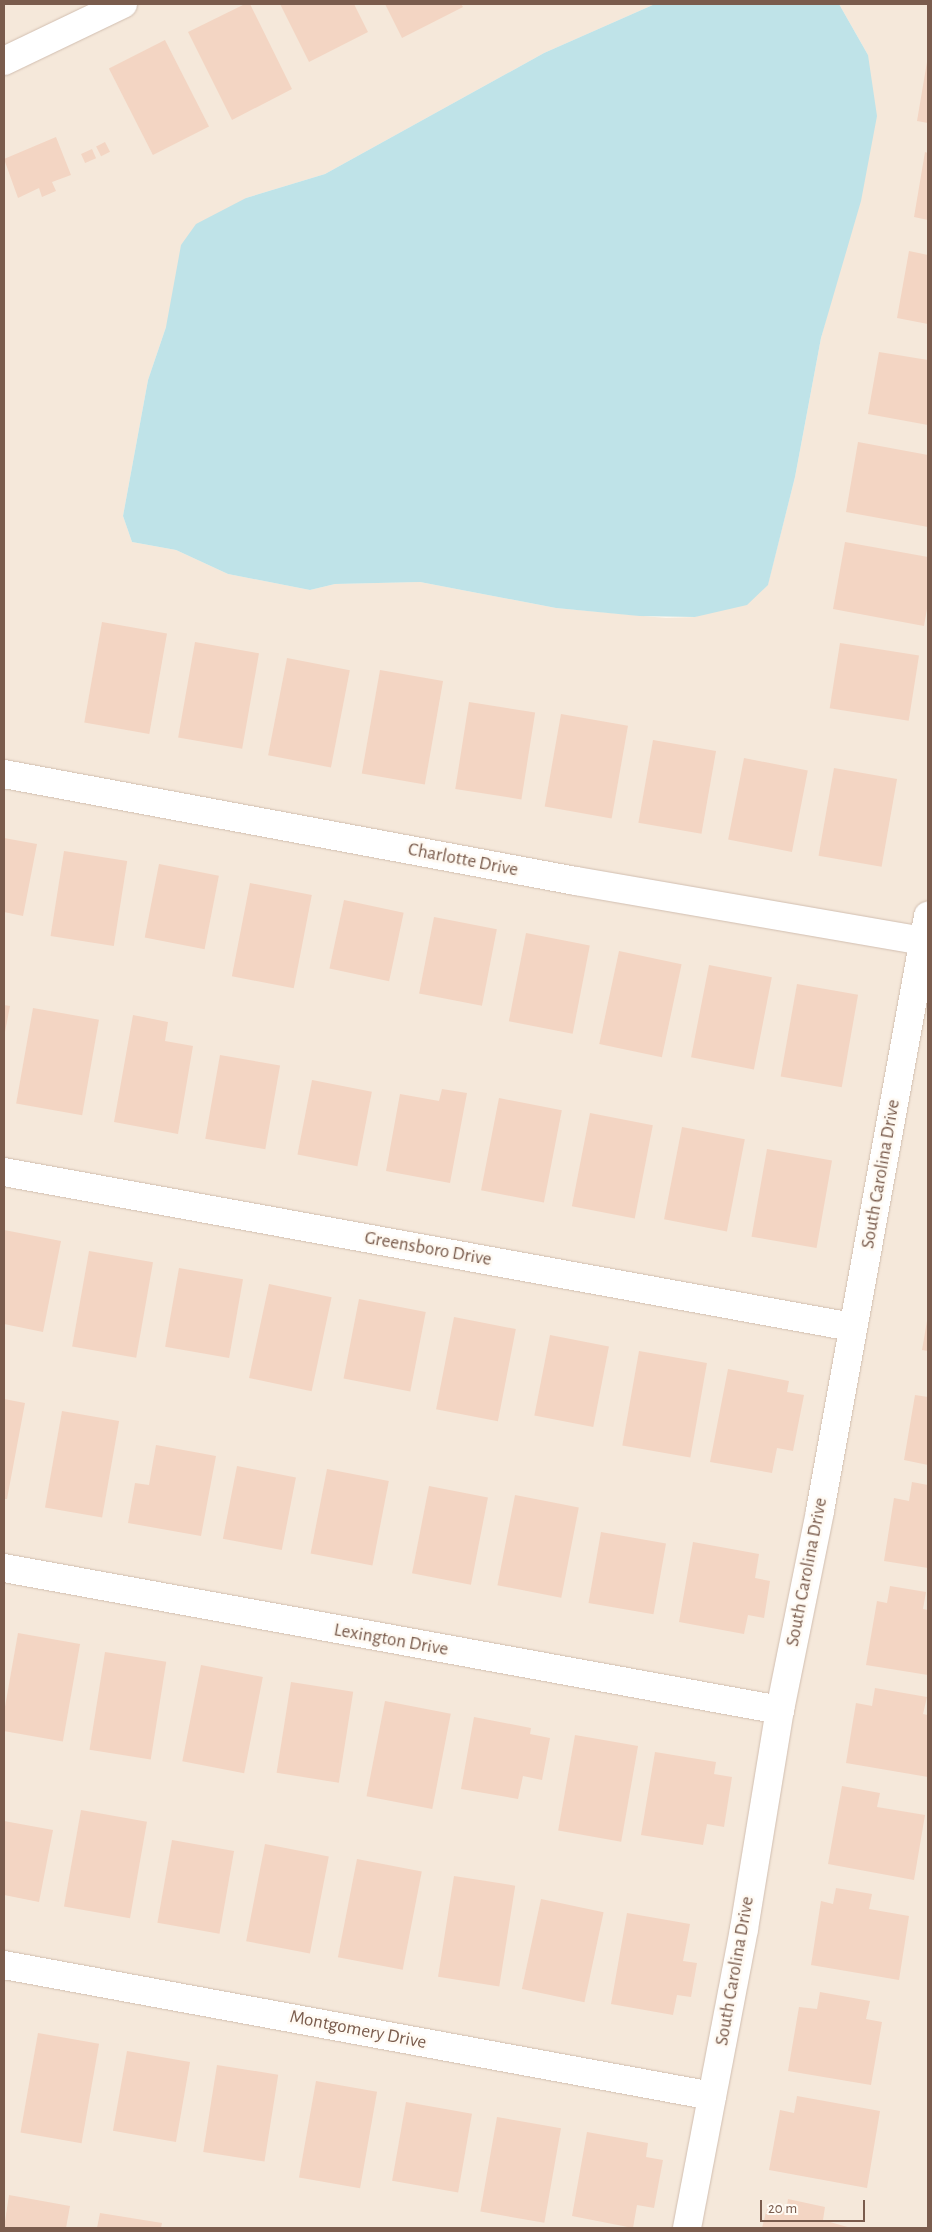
<!DOCTYPE html>
<html>
<head>
<meta charset="utf-8">
<style>
	body { margin:0 }
	#map { position:relative; width:932px; height:2232px; overflow:hidden; background:#fdf6ec; font-family:"Alegreya Sans",sans-serif }
	div>[style] { position:absolute }
	[style*='--x'] { left:calc(var(--x)*1px); top:calc(var(--y)*1px); width:calc(var(--w)*1px); rotate:calc(var(--a)*1deg) }
	.residential>* { inset:0; background:#f5e8da }
	.water>* { inset:0; background:#bfe3e8 }
	.building>* { inset:0; background:#f3d5c3; transform-origin:0 0 }
	.roads { filter:drop-shadow(0 0 1px #d1beb0) drop-shadow(0 0 1px #d1beb0) }
	.street>* { height:28px; margin:-14px; padding:0 14px; transform-origin:14px; border-radius:14px; background:#fff }
	span { translate:-50% -50%; white-space:nowrap; text-align:center; line-height:1.15; -webkit-text-stroke:5px #fffaf3; paint-order:stroke }
	.street-label { font-size:19px; color:#7a5c4d }
	.frame { position:absolute; inset:0; border:5px solid #7a5c4d; pointer-events:none }
	.scale { position:absolute; left:760px; top:2200px; width:105px; height:22px; box-sizing:border-box; border:2px solid #7a5c4d; border-top:0; padding-left:6px; font-size:15px; line-height:18px; white-space:nowrap; color:#7a5c4d; -webkit-text-stroke:4px #fffaf3; paint-order:stroke }
</style>
</head>
<body>
<div id="map">
	<div class="residential">
		<div style="clip-path:polygon(4px 4px,655px 4px,544px 53px,325px 174px,246px 198px,166px 327px,148px 380px,123px 516px,132px 542px,176px 550px,228px 574px,310px 590px,335px 584px,420px 582px,556px 608px,666px 618px,695px 617px,768px 584px,795px 477px,821px 338px,836px 281px,868px 55px,839px 4px,928px 4px,928px 2228px,4px 2228px)"></div>
	</div>
	<div class="water">
		<div style="clip-path:polygon(655px 4px,839px 4px,868px 55px,877px 116px,861px 201px,821px 338px,795px 477px,768px 585px,747px 605px,695px 617px,639px 616px,556px 608px,420px 582px,335px 584px,310px 590px,228px 574px,176px 550px,132px 542px,123px 516px,148px 380px,166px 327px,181px 245px,196px 224px,246px 198px,325px 174px,544px 53px)"></div>
	</div>
	<div class="building">
		<div style="clip-path:polygon(245px 4px,250px 4px,292px 89px,232px 120px,188px 32px)"></div>
		<div style="clip-path:polygon(280px 4px,354px 4px,368px 32px,309px 62px)"></div>
		<div style="clip-path:polygon(385px 4px,461px 4px,463px 7px,402px 38px)"></div>
		<div style="left:165px;top:40px;width:97px;height:63px;rotate:63deg"></div>
		<div style="clip-path:polygon(927px 62px,928px 62px,928px 123px,917px 121px)"></div>
		<div style="clip-path:polygon(56px 137px,71px 175px,52px 182px,56px 191px,42px 197px,39px 188px,18px 198px,4px 159px)"></div>
		<div style="left:105px;top:142px;width:11px;height:10px;rotate:63deg"></div>
		<div style="left:92px;top:149px;width:10px;height:12px;rotate:66deg"></div>
		<div style="clip-path:polygon(925px 152px,928px 153px,928px 220px,914px 217px)"></div>
		<div style="clip-path:polygon(909px 251px,928px 255px,928px 324px,897px 318px)"></div>
		<div style="clip-path:polygon(879px 352px,928px 360px,928px 425px,868px 414px)"></div>
		<div style="clip-path:polygon(858px 442px,928px 455px,928px 527px,846px 512px)"></div>
		<div style="clip-path:polygon(845px 542px,928px 557px,928px 603px,924px 626px,833px 609px)"></div>
		<div style="left:102px;top:622px;width:66px;height:102px;rotate:10deg"></div>
		<div style="left:195px;top:642px;width:65px;height:97px;rotate:10deg"></div>
		<div style="left:840px;top:643px;width:80px;height:66px;rotate:9deg"></div>
		<div style="left:287px;top:658px;width:64px;height:99px;rotate:11deg"></div>
		<div style="left:380px;top:670px;width:64px;height:105px;rotate:10deg"></div>
		<div style="left:469px;top:702px;width:67px;height:88px;rotate:9deg"></div>
		<div style="left:561px;top:714px;width:68px;height:94px;rotate:10deg"></div>
		<div style="left:653px;top:740px;width:64px;height:84px;rotate:10deg"></div>
		<div style="left:744px;top:758px;width:65px;height:83px;rotate:11deg"></div>
		<div style="left:834px;top:768px;width:64px;height:89px;rotate:10deg"></div>
		<div style="clip-path:polygon(4px 838px,37px 844px,23px 916px,4px 912px)"></div>
		<div style="left:64px;top:851px;width:64px;height:86px;rotate:9deg"></div>
		<div style="left:159px;top:864px;width:61px;height:75px;rotate:11deg"></div>
		<div style="left:250px;top:883px;width:63px;height:95px;rotate:11deg"></div>
		<div style="left:344px;top:900px;width:61px;height:70px;rotate:12deg"></div>
		<div style="left:434px;top:917px;width:64px;height:78px;rotate:11deg"></div>
		<div style="left:526px;top:933px;width:65px;height:90px;rotate:11deg"></div>
		<div style="left:619px;top:951px;width:64px;height:95px;rotate:12deg"></div>
		<div style="left:709px;top:965px;width:64px;height:94px;rotate:11deg"></div>
		<div style="left:797px;top:984px;width:62px;height:94px;rotate:10deg"></div>
		<div style="clip-path:polygon(4px 1005px,10px 1006px,5px 1032px,4px 1032px)"></div>
		<div style="left:33px;top:1008px;width:67px;height:97px;rotate:10deg"></div>
		<div style="clip-path:polygon(133px 1015px,168px 1022px,165px 1041px,193px 1046px,178px 1134px,114px 1122px)"></div>
		<div style="left:220px;top:1055px;width:61px;height:85px;rotate:10deg"></div>
		<div style="left:312px;top:1080px;width:61px;height:76px;rotate:11deg"></div>
		<div style="clip-path:polygon(442px 1089px,467px 1093px,450px 1183px,386px 1171px,400px 1094px,439px 1101px)"></div>
		<div style="left:499px;top:1098px;width:64px;height:94px;rotate:11deg"></div>
		<div style="left:590px;top:1113px;width:64px;height:95px;rotate:11deg"></div>
		<div style="left:682px;top:1127px;width:64px;height:94px;rotate:11deg"></div>
		<div style="left:767px;top:1149px;width:66px;height:89px;rotate:10deg"></div>
		<div style="clip-path:polygon(4px 1230px,61px 1241px,43px 1332px,4px 1324px)"></div>
		<div style="left:89px;top:1251px;width:65px;height:97px;rotate:10deg"></div>
		<div style="left:179px;top:1268px;width:65px;height:80px;rotate:10deg"></div>
		<div style="left:269px;top:1284px;width:64px;height:96px;rotate:12deg"></div>
		<div style="left:359px;top:1299px;width:68px;height:81px;rotate:11deg"></div>
		<div style="left:454px;top:1317px;width:63px;height:94px;rotate:11deg"></div>
		<div style="clip-path:polygon(927px 1321px,928px 1321px,928px 1351px,922px 1350px)"></div>
		<div style="left:550px;top:1335px;width:60px;height:82px;rotate:11deg"></div>
		<div style="left:639px;top:1351px;width:69px;height:96px;rotate:10deg"></div>
		<div style="clip-path:polygon(728px 1369px,789px 1381px,787px 1392px,804px 1395px,793px 1451px,777px 1448px,772px 1473px,710px 1462px)"></div>
		<div style="clip-path:polygon(915px 1395px,928px 1397px,928px 1465px,904px 1460px)"></div>
		<div style="clip-path:polygon(4px 1399px,25px 1403px,7px 1499px,4px 1499px)"></div>
		<div style="left:62px;top:1411px;width:58px;height:98px;rotate:10deg"></div>
		<div style="clip-path:polygon(156px 1445px,216px 1456px,201px 1536px,128px 1523px,135px 1483px,149px 1485px)"></div>
		<div style="left:237px;top:1466px;width:60px;height:74px;rotate:11deg"></div>
		<div style="left:327px;top:1469px;width:63px;height:86px;rotate:11deg"></div>
		<div style="clip-path:polygon(912px 1482px,928px 1485px,928px 1568px,884px 1561px,894px 1498px,909px 1501px)"></div>
		<div style="left:429px;top:1486px;width:60px;height:89px;rotate:11deg"></div>
		<div style="left:515px;top:1495px;width:65px;height:92px;rotate:11deg"></div>
		<div style="left:601px;top:1532px;width:66px;height:72px;rotate:10deg"></div>
		<div style="clip-path:polygon(693px 1542px,759px 1554px,755px 1578px,770px 1581px,764px 1618px,748px 1615px,744px 1634px,679px 1622px)"></div>
		<div style="clip-path:polygon(890px 1586px,926px 1592px,923px 1609px,928px 1610px,928px 1675px,866px 1665px,877px 1601px,887px 1603px)"></div>
		<div style="left:18px;top:1633px;width:63px;height:99px;rotate:10deg"></div>
		<div style="left:105px;top:1652px;width:62px;height:99px;rotate:9deg"></div>
		<div style="left:201px;top:1665px;width:63px;height:98px;rotate:11deg"></div>
		<div style="left:291px;top:1682px;width:63px;height:92px;rotate:9deg"></div>
		<div style="clip-path:polygon(875px 1688px,927px 1697px,923px 1714px,928px 1715px,928px 1777px,846px 1763px,856px 1703px,872px 1706px)"></div>
		<div style="left:385px;top:1701px;width:67px;height:97px;rotate:11deg"></div>
		<div style="clip-path:polygon(474px 1717px,531px 1728px,530px 1734px,550px 1738px,542px 1780px,523px 1776px,518px 1799px,461px 1789px)"></div>
		<div style="left:575px;top:1735px;width:64px;height:97px;rotate:10deg"></div>
		<div style="clip-path:polygon(655px 1752px,716px 1762px,714px 1774px,732px 1777px,724px 1827px,707px 1824px,703px 1845px,641px 1835px)"></div>
		<div style="clip-path:polygon(842px 1786px,880px 1793px,877px 1807px,925px 1815px,914px 1880px,828px 1864px)"></div>
		<div style="left:81px;top:1810px;width:67px;height:98px;rotate:10deg"></div>
		<div style="clip-path:polygon(4px 1821px,53px 1830px,39px 1902px,4px 1895px)"></div>
		<div style="left:172px;top:1840px;width:63px;height:84px;rotate:10deg"></div>
		<div style="left:265px;top:1844px;width:65px;height:99px;rotate:11deg"></div>
		<div style="left:357px;top:1859px;width:66px;height:100px;rotate:11deg"></div>
		<div style="left:454px;top:1876px;width:62px;height:102px;rotate:9deg"></div>
		<div style="clip-path:polygon(836px 1888px,872px 1894px,869px 1909px,909px 1916px,899px 1980px,811px 1965px,821px 1901px,833px 1904px)"></div>
		<div style="left:541px;top:1899px;width:64px;height:92px;rotate:12deg"></div>
		<div style="clip-path:polygon(627px 1913px,690px 1924px,683px 1961px,697px 1963px,691px 1997px,677px 1995px,673px 2015px,611px 2004px)"></div>
		<div style="clip-path:polygon(820px 1992px,870px 2001px,866px 2019px,882px 2022px,871px 2085px,788px 2071px,799px 2007px,817px 2009px)"></div>
		<div style="left:38px;top:2033px;width:62px;height:101px;rotate:10deg"></div>
		<div style="left:127px;top:2051px;width:64px;height:81px;rotate:10deg"></div>
		<div style="left:217px;top:2065px;width:62px;height:88px;rotate:9deg"></div>
		<div style="left:316px;top:2081px;width:62px;height:98px;rotate:10deg"></div>
		<div style="clip-path:polygon(797px 2096px,880px 2111px,867px 2188px,769px 2170px,780px 2110px,794px 2113px)"></div>
		<div style="left:406px;top:2102px;width:67px;height:80px;rotate:10deg"></div>
		<div style="left:497px;top:2117px;width:65px;height:96px;rotate:10deg"></div>
		<div style="clip-path:polygon(587px 2132px,648px 2143px,646px 2157px,663px 2160px,654px 2208px,637px 2205px,633px 2228px,572px 2216px)"></div>
		<div style="clip-path:polygon(9px 2195px,70px 2206px,66px 2228px,4px 2228px)"></div>
		<div style="clip-path:polygon(788px 2199px,825px 2207px,823px 2220px,851px 2228px,762px 2228px,767px 2208px,786px 2212px)"></div>
		<div style="clip-path:polygon(100px 2213px,162px 2223px,161px 2228px,97px 2228px)"></div>
	</div>
	<div class="roads">
		<div class="street">
			<div style="--x:4;--y:61;--w:132;--a:-25.6"></div>
			<div style="--x:4;--y:774;--w:582;--a:10.6"></div>
			<div style="--x:576;--y:881;--w:353;--a:9.8"></div>
			<div style="--x:4;--y:1172;--w:862;--a:10.36"></div>
			<div style="--x:4;--y:1568;--w:789;--a:10.37"></div>
			<div style="--x:4;--y:1965;--w:720;--a:10.48"></div>
			<div style="--x:687;--y:2228;--w:304;--a:-79.2"></div>
			<div style="--x:744;--y:1929;--w:222;--a:-80.7"></div>
			<div style="--x:780;--y:1710;--w:203;--a:-78.6"></div>
			<div style="--x:820;--y:1511;--w:605;--a:-79.71"></div>
		</div>
	</div>
	<div class="street-label">
		<span style="left:463px;top:860px;rotate:11deg">Charlotte Drive</span>
		<span style="left:881px;top:1174px;rotate:-80deg">South Carolina Drive</span>
		<span style="left:428px;top:1249px;rotate:10deg">Greensboro Drive</span>
		<span style="left:807px;top:1572px;rotate:-79deg">South Carolina Drive</span>
		<span style="left:391px;top:1640px;rotate:10deg">Lexington Drive</span>
		<span style="left:735px;top:1971px;rotate:-80deg">South Carolina Drive</span>
		<span style="left:358px;top:2030px;rotate:11deg">Montgomery Drive</span>
	</div>
	<div class="frame"></div>
	<div class="scale">20 m</div>
</div>
</body>
</html>
